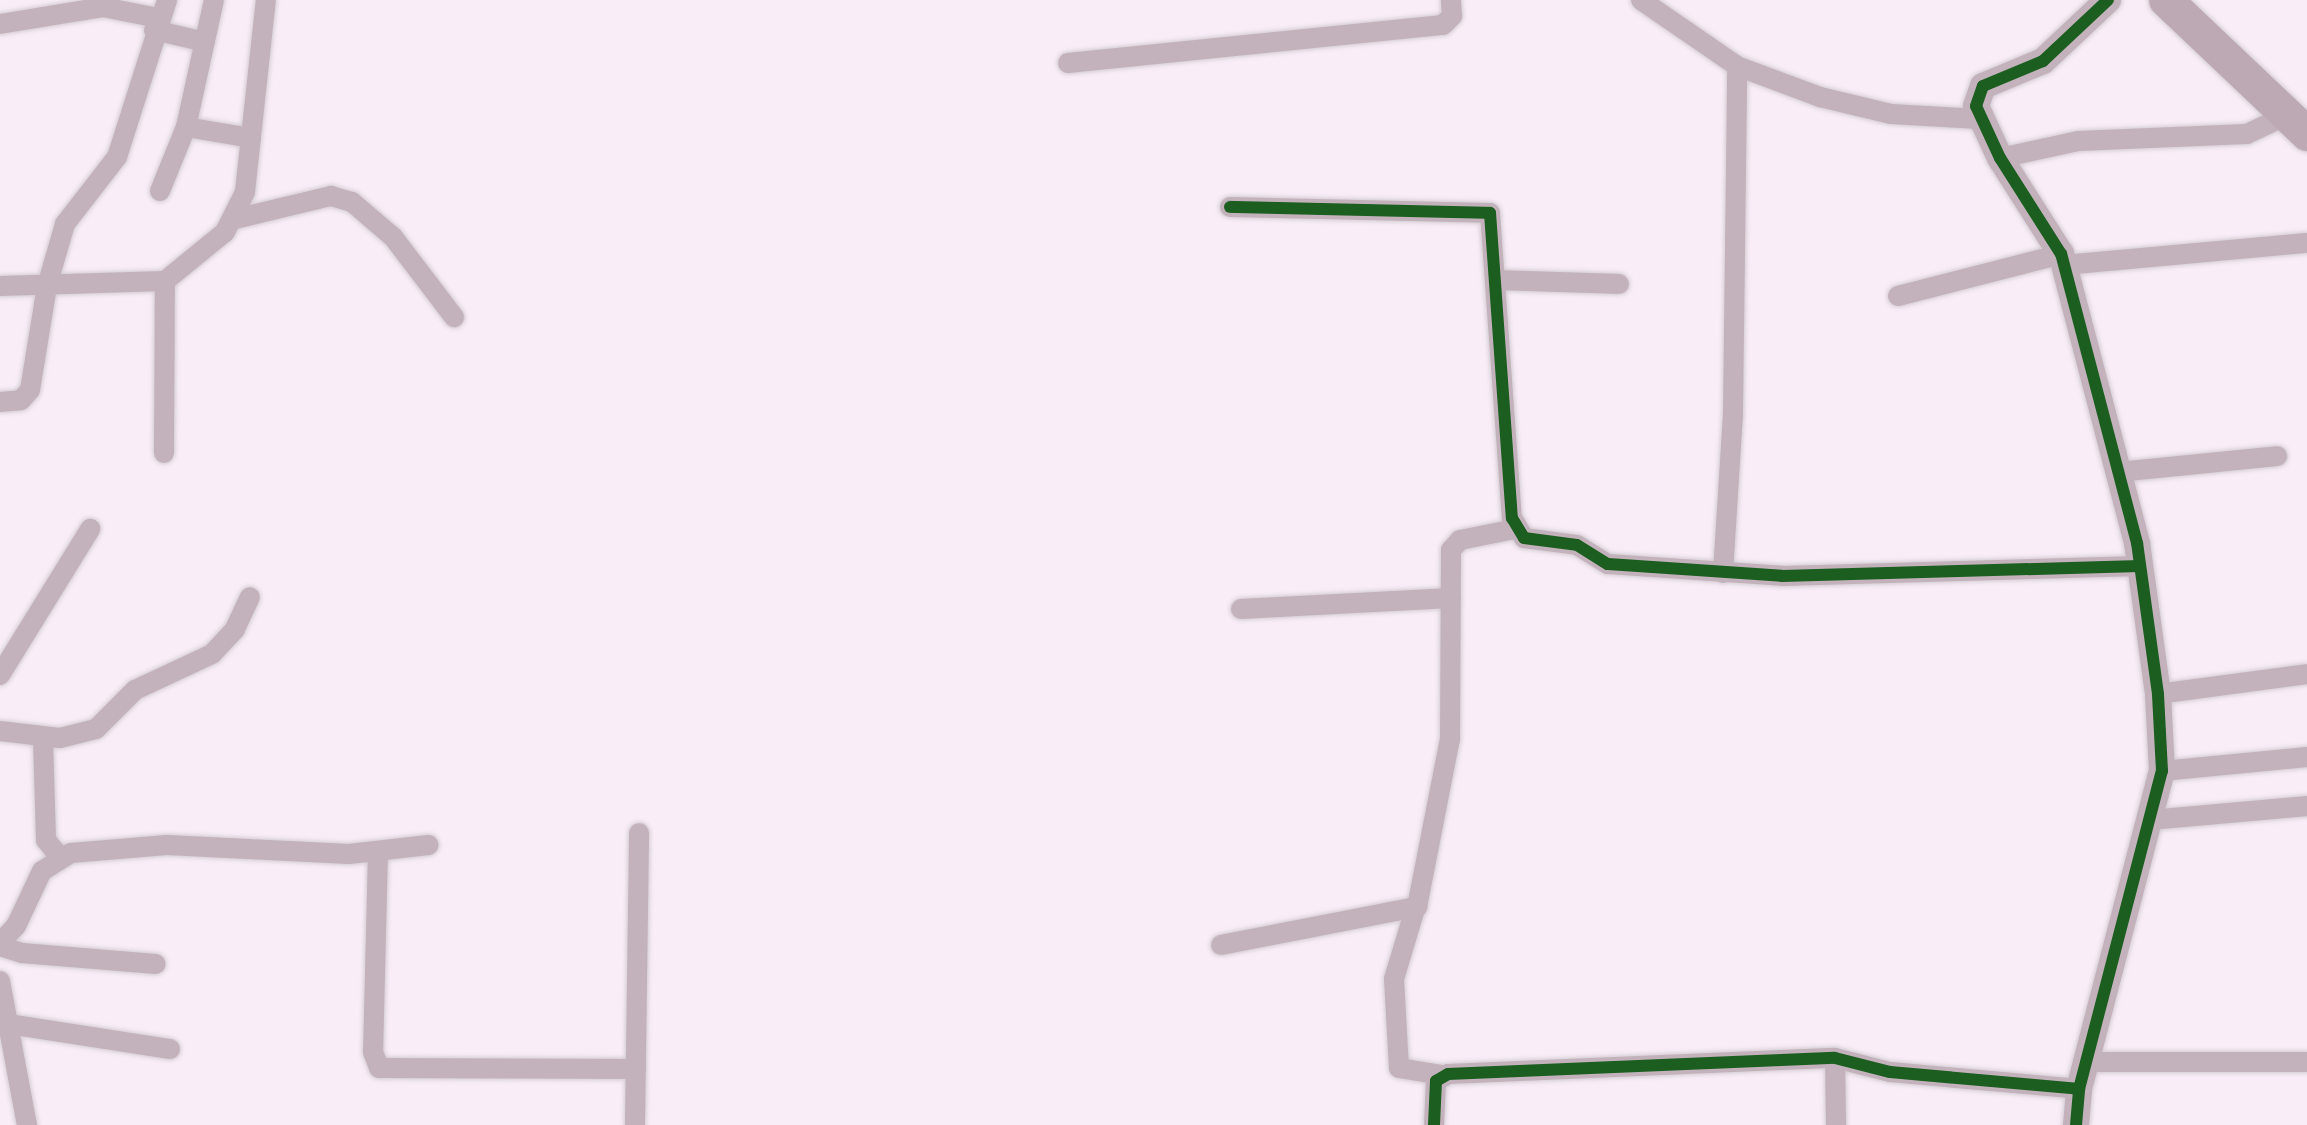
<!DOCTYPE html>
<html>
<head>
<meta charset="utf-8">
<style>
	body { margin:0 }
	#map { position:relative; width:2307px; height:1125px; overflow:hidden; background:#f9eef8; font-family:"PT Sans",sans-serif }
	div>[style] { position:absolute }
	[style*='--x'] { left:calc(var(--x)*1px); top:calc(var(--y)*1px); width:calc(var(--w)*1px); rotate:calc(var(--a)*1deg) }
	.roads { filter:drop-shadow(0 0 2px #d5cdd4) drop-shadow(0 0 2px #d5cdd4) }
	.minor>* { height:20px; margin:-10px; padding:0 10px; transform-origin:10px; border-radius:10px; background:#c3b2bb }
	.tertiary>* { height:26px; margin:-13px; padding:0 13px; transform-origin:13px; border-radius:13px; background:#c3b2bb }
	.trunk>* { height:34px; margin:-17px; padding:0 17px; transform-origin:17px; border-radius:17px; background:#bca9b4 }
	.cycleway>* { height:12px; margin:-6px; padding:0 6px; transform-origin:6px; border-radius:6px; background:#1b5e20 }
	span { translate:-50% -50%; white-space:nowrap; text-align:center; line-height:1.15; -webkit-text-stroke:7px #fefefe; paint-order:stroke }
</style>
</head>
<body>
<div id="map">
	<div class="roads">
		<div class="minor">
			<div style="--x:1641;--y:0;--w:116;--a:34.5"></div>
			<div style="--x:1737;--y:66;--w:89;--a:20.5"></div>
			<div style="--x:1820;--y:97;--w:73;--a:13.5"></div>
			<div style="--x:1891;--y:114;--w:88;--a:3.3"></div>
			<div style="--x:0;--y:24;--w:104;--a:-9.4"></div>
			<div style="--x:103;--y:7;--w:56;--a:11.3"></div>
			<div style="--x:154;--y:30;--w:52;--a:13.2"></div>
			<div style="--x:1068;--y:63;--w:377;--a:-5.8"></div>
			<div style="--x:1443;--y:25;--w:13;--a:-45"></div>
			<div style="--x:1452;--y:16;--w:16;--a:-94"></div>
			<div style="--x:186;--y:127;--w:66;--a:9.6"></div>
			<div style="--x:2000;--y:158;--w:80;--a:-12.3"></div>
			<div style="--x:2078;--y:141;--w:169;--a:-2.4"></div>
			<div style="--x:2247;--y:134;--w:44;--a:-25.4"></div>
			<div style="--x:160;--y:191;--w:69;--a:-67.9"></div>
			<div style="--x:186;--y:127;--w:130;--a:-77.6"></div>
			<div style="--x:1230;--y:207;--w:260;--a:1.3"></div>
			<div style="--x:1490;--y:213;--w:306;--a:85.9"></div>
			<div style="--x:1512;--y:518;--w:23;--a:59"></div>
			<div style="--x:1524;--y:538;--w:53;--a:7.5"></div>
			<div style="--x:1577;--y:545;--w:36;--a:32"></div>
			<div style="--x:1608;--y:564;--w:174;--a:3.9"></div>
			<div style="--x:1782;--y:576;--w:358;--a:-1.6"></div>
			<div style="--x:235;--y:219;--w:99;--a:-13.5"></div>
			<div style="--x:331;--y:196;--w:22;--a:16"></div>
			<div style="--x:352;--y:202;--w:54;--a:40.5"></div>
			<div style="--x:393;--y:237;--w:101;--a:52.7"></div>
			<div style="--x:2064;--y:265;--w:244;--a:-5.2"></div>
			<div style="--x:1498;--y:280;--w:121;--a:1.9"></div>
			<div style="--x:0;--y:286;--w:165;--a:-1.7"></div>
			<div style="--x:165;--y:281;--w:77;--a:-39.2"></div>
			<div style="--x:225;--y:232;--w:45;--a:-63.4"></div>
			<div style="--x:245;--y:192;--w:193;--a:-83.8"></div>
			<div style="--x:1898;--y:296;--w:168;--a:-14.4"></div>
			<div style="--x:0;--y:402;--w:21;--a:-5"></div>
			<div style="--x:21;--y:400;--w:13;--a:-48"></div>
			<div style="--x:30;--y:390;--w:105;--a:-80.7"></div>
			<div style="--x:47;--y:286;--w:65;--a:-73.8"></div>
			<div style="--x:65;--y:224;--w:85;--a:-52.2"></div>
			<div style="--x:117;--y:157;--w:165;--a:-72.3"></div>
			<div style="--x:164;--y:453;--w:172;--a:-89.7"></div>
			<div style="--x:2118;--y:472;--w:160;--a:-5.7"></div>
			<div style="--x:1723;--y:573;--w:159;--a:-86.4"></div>
			<div style="--x:1733;--y:414;--w:348;--a:-89.3"></div>
			<div style="--x:1241;--y:609;--w:210;--a:-3"></div>
			<div style="--x:0;--y:675;--w:172;--a:-58.3"></div>
			<div style="--x:2158;--y:694;--w:150;--a:-7.6"></div>
			<div style="--x:0;--y:731;--w:60;--a:6.7"></div>
			<div style="--x:60;--y:738;--w:37;--a:-14"></div>
			<div style="--x:96;--y:729;--w:55;--a:-45"></div>
			<div style="--x:135;--y:690;--w:85;--a:-25.1"></div>
			<div style="--x:212;--y:654;--w:34;--a:-47"></div>
			<div style="--x:235;--y:629;--w:35;--a:-65"></div>
			<div style="--x:43;--y:738;--w:102;--a:88.3"></div>
			<div style="--x:46;--y:840;--w:22;--a:51"></div>
			<div style="--x:2162;--y:771;--w:146;--a:-5.5"></div>
			<div style="--x:2150;--y:820;--w:158;--a:-5.1"></div>
			<div style="--x:378;--y:851;--w:201;--a:91.4"></div>
			<div style="--x:373;--y:1052;--w:17;--a:69"></div>
			<div style="--x:379;--y:1068;--w:257;--a:0.2"></div>
			<div style="--x:1415;--y:909;--w:73;--a:106.7"></div>
			<div style="--x:1394;--y:979;--w:89;--a:86.8"></div>
			<div style="--x:1399;--y:1068;--w:44;--a:9.2"></div>
			<div style="--x:0;--y:943;--w:23;--a:-47"></div>
			<div style="--x:16;--y:926;--w:61;--a:-64.7"></div>
			<div style="--x:42;--y:871;--w:34;--a:-32"></div>
			<div style="--x:71;--y:853;--w:96;--a:-4.8"></div>
			<div style="--x:167;--y:845;--w:182;--a:2.8"></div>
			<div style="--x:349;--y:854;--w:80;--a:-6.5"></div>
			<div style="--x:1221;--y:945;--w:200;--a:-11"></div>
			<div style="--x:1417;--y:907;--w:171;--a:-78.9"></div>
			<div style="--x:1450;--y:739;--w:189;--a:-89.7"></div>
			<div style="--x:1451;--y:550;--w:13;--a:-48"></div>
			<div style="--x:1460;--y:540;--w:56;--a:-11.3"></div>
			<div style="--x:0;--y:946;--w:23;--a:18"></div>
			<div style="--x:22;--y:953;--w:134;--a:4.7"></div>
			<div style="--x:0;--y:981;--w:147;--a:79.4"></div>
			<div style="--x:8;--y:1024;--w:164;--a:8.8"></div>
			<div style="--x:1835;--y:1058;--w:67;--a:89.1"></div>
			<div style="--x:2086;--y:1062;--w:221;--a:0"></div>
			<div style="--x:635;--y:1125;--w:292;--a:-89.2"></div>
			<div style="--x:1434;--y:1125;--w:44;--a:-87.4"></div>
			<div style="--x:1436;--y:1081;--w:14;--a:-30"></div>
			<div style="--x:1448;--y:1074;--w:387;--a:-2.4"></div>
			<div style="--x:1835;--y:1058;--w:57;--a:14.3"></div>
			<div style="--x:1890;--y:1072;--w:190;--a:5.1"></div>
		</div>
		<div class="tertiary">
			<div style="--x:2076;--y:1125;--w:36;--a:-85"></div>
			<div style="--x:2079;--y:1089;--w:329;--a:-75.4"></div>
			<div style="--x:2162;--y:771;--w:77;--a:-93"></div>
			<div style="--x:2158;--y:694;--w:152;--a:-97.9"></div>
			<div style="--x:2137;--y:543;--w:299;--a:-104.7"></div>
			<div style="--x:2061;--y:254;--w:114;--a:-122.4"></div>
			<div style="--x:2000;--y:158;--w:57;--a:-114.8"></div>
			<div style="--x:1976;--y:106;--w:21;--a:-71"></div>
			<div style="--x:1983;--y:86;--w:65;--a:-22.6"></div>
			<div style="--x:2043;--y:61;--w:89;--a:-43.2"></div>
		</div>
		<div class="trunk">
			<div style="--x:2166;--y:0;--w:195;--a:43.5"></div>
		</div>
	</div>
	<div class="cycleway">
		<div style="--x:1230;--y:207;--w:260;--a:1.3"></div>
		<div style="--x:1490;--y:213;--w:306;--a:85.9"></div>
		<div style="--x:1512;--y:518;--w:23;--a:59"></div>
		<div style="--x:1524;--y:538;--w:53;--a:7.5"></div>
		<div style="--x:1577;--y:545;--w:36;--a:32"></div>
		<div style="--x:1608;--y:564;--w:174;--a:3.9"></div>
		<div style="--x:1782;--y:576;--w:358;--a:-1.6"></div>
		<div style="--x:1434;--y:1125;--w:44;--a:-87.4"></div>
		<div style="--x:1436;--y:1081;--w:14;--a:-30"></div>
		<div style="--x:1448;--y:1074;--w:387;--a:-2.4"></div>
		<div style="--x:1835;--y:1058;--w:57;--a:14.3"></div>
		<div style="--x:1890;--y:1072;--w:190;--a:5.1"></div>
		<div style="--x:2076;--y:1125;--w:36;--a:-85"></div>
		<div style="--x:2079;--y:1089;--w:329;--a:-75.4"></div>
		<div style="--x:2162;--y:771;--w:77;--a:-93"></div>
		<div style="--x:2158;--y:694;--w:152;--a:-97.9"></div>
		<div style="--x:2137;--y:543;--w:299;--a:-104.7"></div>
		<div style="--x:2061;--y:254;--w:114;--a:-122.4"></div>
		<div style="--x:2000;--y:158;--w:57;--a:-114.8"></div>
		<div style="--x:1976;--y:106;--w:21;--a:-71"></div>
		<div style="--x:1983;--y:86;--w:65;--a:-22.6"></div>
		<div style="--x:2043;--y:61;--w:89;--a:-43.2"></div>
	</div>
</div>
</body>
</html>
